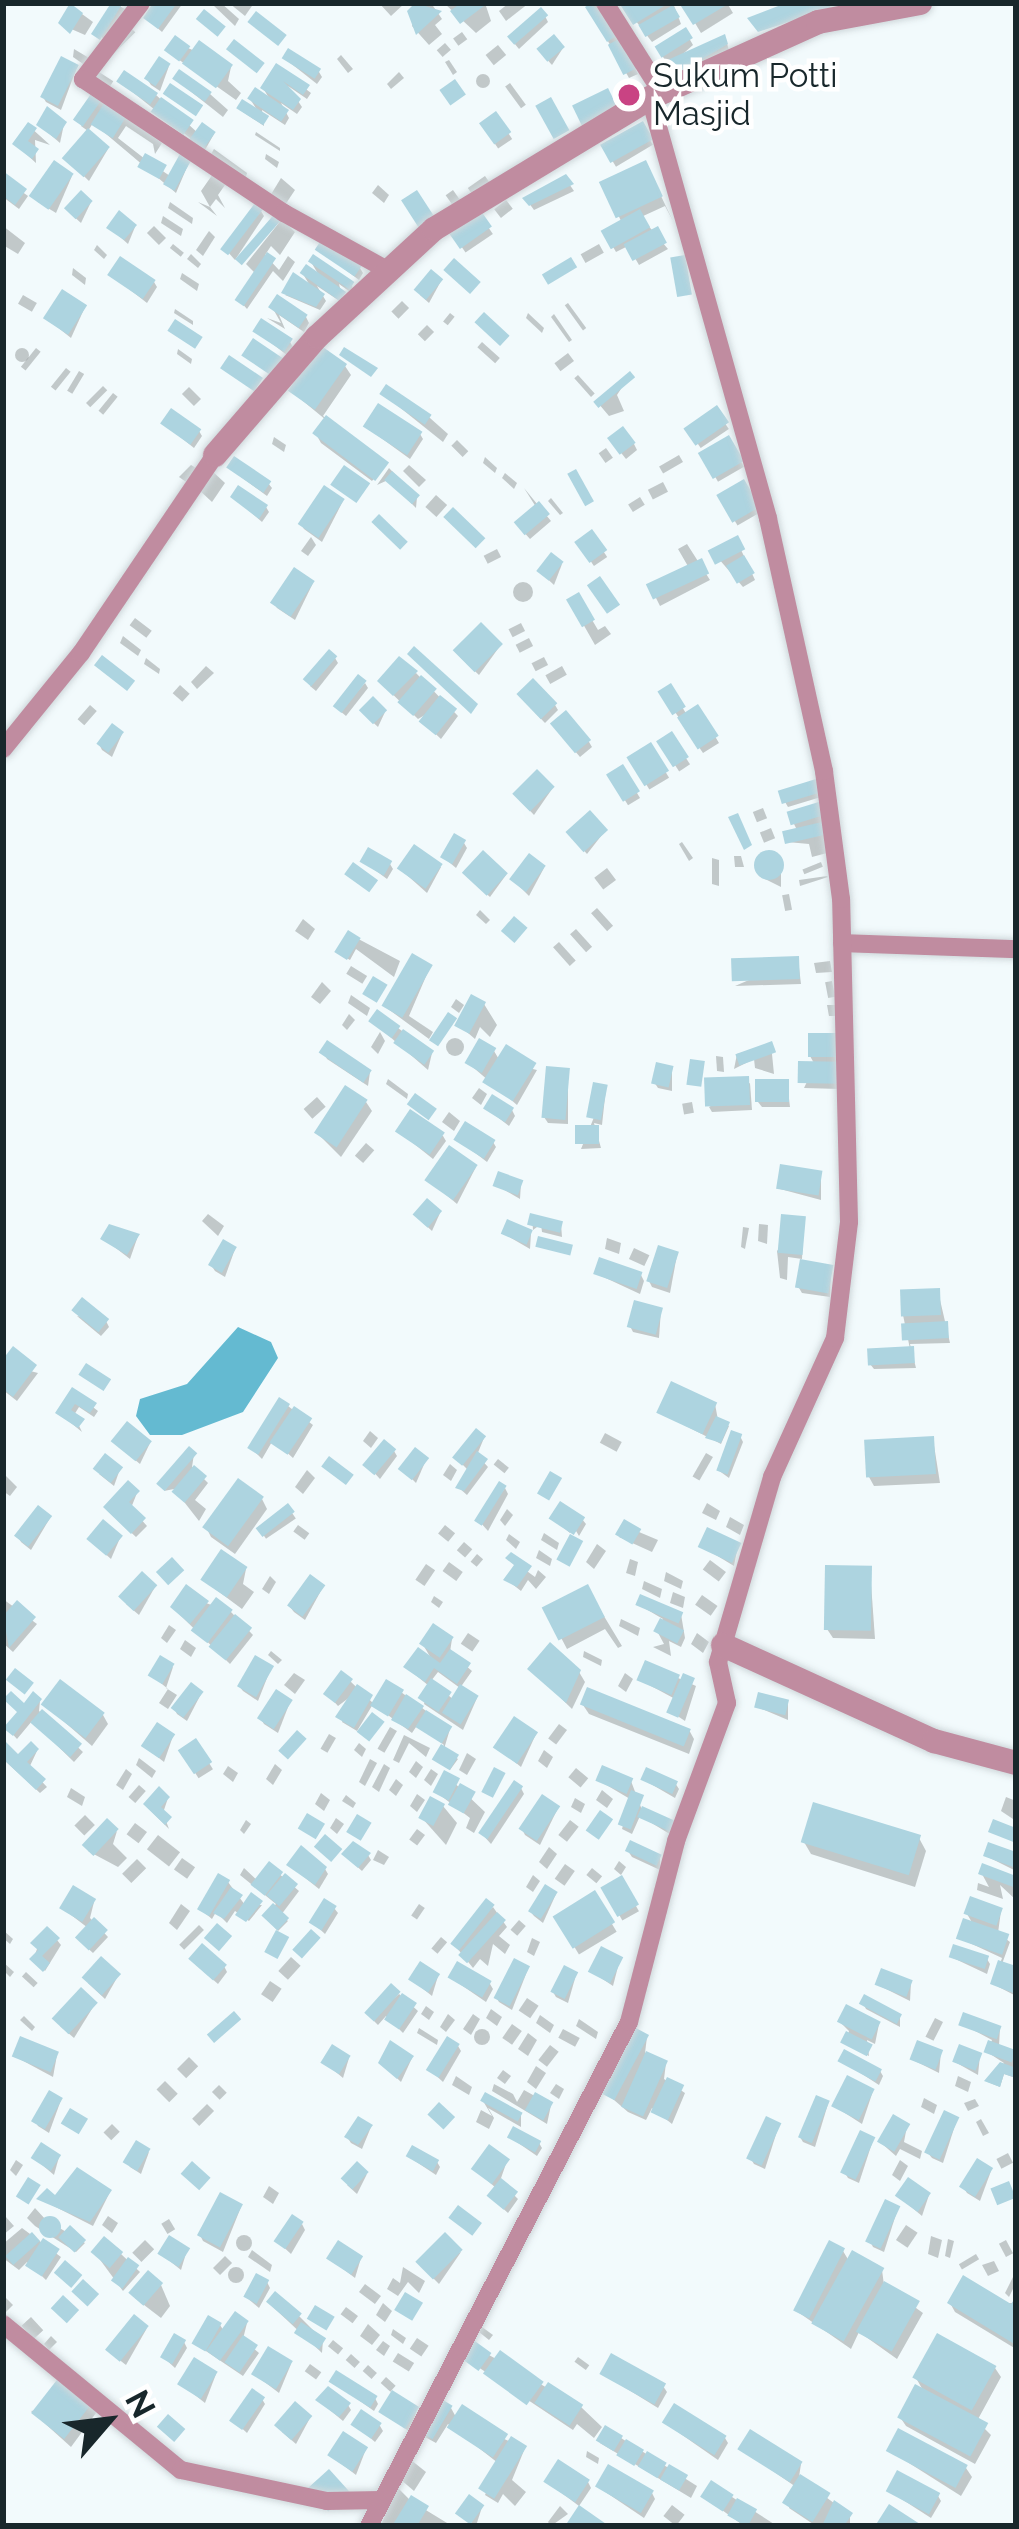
<!DOCTYPE html>
<html>
<head>
<meta charset="utf-8">
<style>
	body { margin:0 }
	#map { position:relative; width:1019px; height:2529px; overflow:hidden; background:#f2fafc; font-family:Raleway,sans-serif }
	div>[style] { position:absolute }
	[style*='--x'] { left:calc(var(--x)*1px); top:calc(var(--y)*1px); width:calc(var(--w)*1px); rotate:calc(var(--a)*1deg) }
	.water>* { inset:0; background:#64bad1 }
	.shadow>* { inset:0; background:#0003; transform-origin:0 0 }
	.round { border-radius:50% }
	.building>* { inset:0; background:#add4e0; transform-origin:0 0 }
	.roads { filter:drop-shadow(0 0 3px #cfd8db) drop-shadow(0 0 3px #cfd8db) }
	.minor>* { height:18px; margin:-9px; padding:0 9px; transform-origin:9px; border-radius:9px; background:#c08ca0 }
	.tertiary>* { height:24px; margin:-12px; padding:0 12px; transform-origin:12px; border-radius:12px; background:#c08ca0 }
	.dots>* { width:33px; height:33px; translate:-50% -50%; box-sizing:border-box; border:6px solid #fff; border-radius:50% }
	span { translate:-50% -50%; white-space:nowrap; text-align:center; line-height:1.15; -webkit-text-stroke:9px #fff; paint-order:stroke }
	.poi-label { font-size:33px; color:#18272b }
	.left { translate:0 -50%; text-align:left }
	.frame { position:absolute; inset:0; border:6px solid #18272b; pointer-events:none }
	.north { position:absolute; left:48px; top:2361px; width:120px; height:120px; -webkit-text-stroke:9px #fff; paint-order:stroke; rotate:62deg; font-size:33px; font-weight:700; line-height:48px; text-align:center; color:#18272b }
	.north::after { content:''; display:block; margin:auto; width:42px; height:54px; background:#18272b; clip-path:polygon(50% 0,100% 100%,50% 72%,0 100%) }
</style>
</head>
<body>
<div id="map">
	<div class="water">
		<div style="clip-path:polygon(238px 1327px,271px 1342px,278px 1358px,243px 1412px,182px 1435px,150px 1435px,136px 1416px,140px 1399px,187px 1384px)"></div>
	</div>
	<div class="shadow">
		<div style="left:114px;top:3px;width:13px;height:36px;rotate:29deg"></div>
		<div style="clip-path:polygon(157px 3px,183px 3px,162px 32px,146px 18px)"></div>
		<div style="clip-path:polygon(221px 3px,239px 19px,235px 26px,212px 4px)"></div>
		<div style="clip-path:polygon(229px 3px,254px 3px,245px 16px)"></div>
		<div style="clip-path:polygon(379px 3px,405px 3px,391px 16px)"></div>
		<div style="clip-path:polygon(419px 3px,431px 3px,442px 19px,435px 25px,442px 34px,429px 45px,412px 26px)"></div>
		<div style="clip-path:polygon(444px 3px,485px 3px,491px 21px,476px 33px)"></div>
		<div style="clip-path:polygon(509px 3px,529px 3px,506px 21px,499px 11px)"></div>
		<div style="clip-path:polygon(622px 3px,673px 3px,681px 24px,652px 42px)"></div>
		<div style="clip-path:polygon(683px 3px,727px 3px,733px 13px,701px 33px)"></div>
		<div style="clip-path:polygon(596px 4px,622px 41px,638px 74px,629px 78px,589px 8px)"></div>
		<div style="clip-path:polygon(71px 6px,93px 22px,85px 35px,62px 25px)"></div>
		<div style="clip-path:polygon(545px 16px,548px 22px,519px 49px,514px 43px)"></div>
		<div style="left:131px;top:28px;width:6px;height:41px;rotate:45deg"></div>
		<div style="clip-path:polygon(685px 31px,693px 45px,676px 60px,727px 43px,729px 51px,676px 82px,658px 47px)"></div>
		<div style="left:462px;top:32px;width:9px;height:11px;rotate:54deg"></div>
		<div style="left:445px;top:43px;width:9px;height:11px;rotate:49deg"></div>
		<div style="left:498px;top:45px;width:13px;height:16px;rotate:51deg"></div>
		<div style="clip-path:polygon(188px 48px,231px 67px,228px 81px,241px 93px,236px 100px,168px 52px)"></div>
		<div style="clip-path:polygon(563px 48px,552px 65px,543px 55px)"></div>
		<div style="clip-path:polygon(74px 49px,89px 58px,86px 66px,73px 57px)"></div>
		<div style="clip-path:polygon(341px 55px,353px 69px,348px 73px,337px 59px)"></div>
		<div style="clip-path:polygon(284px 58px,319px 72px,322px 77px,317px 84px)"></div>
		<div style="clip-path:polygon(449px 60px,457px 72px,453px 75px,445px 62px)"></div>
		<div style="clip-path:polygon(169px 66px,160px 91px,151px 85px,147px 79px)"></div>
		<div style="clip-path:polygon(77px 67px,61px 110px,46px 102px,43px 97px)"></div>
		<div style="clip-path:polygon(277px 67px,311px 93px,307px 99px,288px 86px,302px 107px,297px 114px,281px 103px,289px 118px,285px 125px,262px 110px,264px 126px,240px 110px,259px 113px,250px 99px,272px 103px,263px 88px)"></div>
		<div style="left:99px;top:72px;width:17px;height:10px;rotate:33deg"></div>
		<div style="clip-path:polygon(399px 72px,404px 78px,391px 89px,387px 84px)"></div>
		<div class="round" style="left:476px;top:74px;width:14px;height:14px"></div>
		<div style="clip-path:polygon(175px 79px,210px 94px,228px 110px,223px 117px)"></div>
		<div style="clip-path:polygon(120px 82px,156px 95px,198px 133px,214px 134px,205px 150px)"></div>
		<div style="clip-path:polygon(621px 82px,633px 103px,627px 107px,616px 86px)"></div>
		<div style="left:510px;top:83px;width:27px;height:6px;rotate:54deg"></div>
		<div style="clip-path:polygon(101px 100px,162px 143px,155px 154px,153px 144px,126px 126px,118px 138px,145px 159px,170px 176px,190px 160px,176px 193px,93px 123px,88px 131px,81px 126px)"></div>
		<div style="left:496px;top:115px;width:29px;height:17px;rotate:56deg"></div>
		<div style="clip-path:polygon(64px 124px,60px 143px,39px 125px)"></div>
		<div style="left:641px;top:125px;width:23px;height:43px;rotate:59deg"></div>
		<div style="clip-path:polygon(29px 126px,50px 145px,35px 140px,36px 163px,15px 144px)"></div>
		<div style="clip-path:polygon(256px 132px,280px 148px,280px 151px,255px 135px)"></div>
		<div style="clip-path:polygon(108px 149px,89px 181px,66px 159px)"></div>
		<div style="clip-path:polygon(214px 149px,247px 173px,245px 180px,211px 154px)"></div>
		<div style="clip-path:polygon(266px 154px,279px 162px,277px 168px,265px 159px)"></div>
		<div style="clip-path:polygon(215px 171px,241px 192px,225px 185px,218px 195px,225px 208px,216px 199px,210px 207px,217px 216px,198px 202px,210px 207px,201px 191px)"></div>
		<div style="clip-path:polygon(650px 173px,673px 221px,665px 206px,641px 217px,668px 249px,639px 265px,628px 246px,616px 252px,605px 233px,622px 223px,603px 183px)"></div>
		<div style="clip-path:polygon(72px 176px,56px 213px,38px 202px,34px 197px)"></div>
		<div style="left:485px;top:176px;width:19px;height:21px;rotate:55deg"></div>
		<div style="clip-path:polygon(3px 178px,28px 196px,19px 209px,3px 197px)"></div>
		<div style="clip-path:polygon(281px 178px,295px 190px,283px 208px,270px 196px)"></div>
		<div style="clip-path:polygon(565px 178px,574px 191px,534px 210px,526px 199px)"></div>
		<div style="clip-path:polygon(378px 185px,389px 195px,384px 203px,372px 193px)"></div>
		<div style="left:453px;top:190px;width:16px;height:9px;rotate:55deg"></div>
		<div style="left:506px;top:200px;width:11px;height:15px;rotate:52deg"></div>
		<div style="clip-path:polygon(91px 202px,81px 223px,71px 214px)"></div>
		<div style="clip-path:polygon(170px 202px,193px 218px,192px 224px,168px 208px)"></div>
		<div style="clip-path:polygon(261px 211px,264px 216px,235px 260px,227px 251px)"></div>
		<div style="left:480px;top:215px;width:23px;height:33px;rotate:56deg"></div>
		<div style="clip-path:polygon(163px 216px,183px 229px,181px 236px,161px 223px)"></div>
		<div style="clip-path:polygon(282px 219px,295px 232px,280px 255px,271px 246px,265px 255px,279px 270px,288px 256px,295px 262px,283px 281px,273px 271px,247px 309px,239px 300px,256px 274px,246px 264px)"></div>
		<div style="clip-path:polygon(3px 226px,25px 243px,18px 254px,3px 245px)"></div>
		<div style="left:154px;top:226px;width:17px;height:10px;rotate:45deg"></div>
		<div style="clip-path:polygon(135px 227px,128px 244px,110px 228px)"></div>
		<div style="clip-path:polygon(209px 231px,215px 237px,203px 256px,196px 250px)"></div>
		<div style="left:173px;top:244px;width:14px;height:5px;rotate:39deg"></div>
		<div style="left:599px;top:244px;width:10px;height:21px;rotate:61deg"></div>
		<div style="clip-path:polygon(97px 245px,107px 255px,104px 259px,94px 250px)"></div>
		<div style="clip-path:polygon(319px 250px,360px 268px,363px 273px,359px 280px)"></div>
		<div style="clip-path:polygon(191px 254px,201px 264px,198px 268px,187px 259px)"></div>
		<div style="clip-path:polygon(311px 262px,352px 284px,353px 294px,339px 284px,344px 304px,317px 286px,326px 301px,320px 310px,285px 295px,312px 289px,303px 274px,320px 277px)"></div>
		<div style="clip-path:polygon(73px 268px,86px 278px,85px 285px,72px 275px)"></div>
		<div style="clip-path:polygon(182px 273px,199px 284px,197px 291px,180px 279px)"></div>
		<div style="clip-path:polygon(111px 275px,154px 282px,157px 287px,147px 303px)"></div>
		<div style="clip-path:polygon(441px 281px,429px 303px,420px 295px)"></div>
		<div style="left:23px;top:295px;width:16px;height:10px;rotate:30deg"></div>
		<div style="left:402px;top:301px;width:10px;height:15px;rotate:45deg"></div>
		<div style="left:568px;top:303px;width:31px;height:4px;rotate:54deg"></div>
		<div style="clip-path:polygon(85px 307px,71px 338px,46px 318px)"></div>
		<div style="clip-path:polygon(272px 307px,306px 317px,309px 323px,304px 332px,279px 315px,285px 329px,267px 318px,281px 323px)"></div>
		<div style="clip-path:polygon(175px 309px,193px 321px,193px 325px,174px 313px)"></div>
		<div style="left:450px;top:313px;width:6px;height:11px;rotate:39deg"></div>
		<div style="clip-path:polygon(528px 313px,544px 328px,542px 333px,526px 318px)"></div>
		<div style="clip-path:polygon(554px 314px,572px 340px,569px 342px,551px 317px)"></div>
		<div style="left:427px;top:325px;width:10px;height:13px;rotate:45deg"></div>
		<div style="clip-path:polygon(256px 331px,290px 342px,293px 347px,288px 356px)"></div>
		<div style="left:482px;top:342px;width:24px;height:7px;rotate:42deg"></div>
		<div style="left:36px;top:348px;width:6px;height:24px;rotate:39deg"></div>
		<div class="round" style="left:15px;top:348px;width:14px;height:14px"></div>
		<div style="clip-path:polygon(178px 349px,192px 359px,191px 364px,177px 354px)"></div>
		<div style="left:568px;top:353px;width:10px;height:17px;rotate:53deg"></div>
		<div style="clip-path:polygon(345px 366px,351px 375px,323px 416px,386px 464px,372px 481px,321px 443px,316px 434px,326px 420px,292px 392px)"></div>
		<div style="left:66px;top:368px;width:6px;height:24px;rotate:39deg"></div>
		<div style="left:79px;top:371px;width:6px;height:23px;rotate:31deg"></div>
		<div style="left:578px;top:375px;width:25px;height:5px;rotate:48deg"></div>
		<div style="clip-path:polygon(630px 375px,617px 395px,624px 411px,609px 416px,598px 403px)"></div>
		<div style="left:103px;top:386px;width:6px;height:24px;rotate:45deg"></div>
		<div style="left:189px;top:387px;width:17px;height:10px;rotate:45deg"></div>
		<div style="left:113px;top:393px;width:6px;height:23px;rotate:39deg"></div>
		<div style="clip-path:polygon(383px 394px,430px 418px,448px 434px,443px 442px)"></div>
		<div style="left:716px;top:410px;width:23px;height:34px;rotate:56deg"></div>
		<div style="clip-path:polygon(164px 424px,199px 431px,202px 436px,194px 448px)"></div>
		<div style="clip-path:polygon(366px 427px,420px 434px,423px 439px,410px 459px)"></div>
		<div style="clip-path:polygon(274px 437px,286px 445px,284px 452px,272px 444px)"></div>
		<div style="left:728px;top:439px;width:32px;height:30px;rotate:60deg"></div>
		<div style="left:457px;top:440px;width:16px;height:8px;rotate:45deg"></div>
		<div style="clip-path:polygon(614px 444px,634px 444px,637px 450px,626px 459px)"></div>
		<div style="left:606px;top:448px;width:12px;height:9px;rotate:55deg"></div>
		<div style="left:679px;top:455px;width:8px;height:23px;rotate:60deg"></div>
		<div style="clip-path:polygon(485px 457px,497px 468px,495px 473px,483px 463px)"></div>
		<div style="clip-path:polygon(191px 465px,199px 470px,192px 486px,179px 477px)"></div>
		<div style="clip-path:polygon(409px 465px,426px 480px,419px 487px,403px 471px)"></div>
		<div style="clip-path:polygon(229px 468px,268px 483px,272px 488px,267px 496px)"></div>
		<div style="clip-path:polygon(389px 468px,417px 497px,416px 508px,388px 480px,377px 485px)"></div>
		<div style="clip-path:polygon(211px 470px,225px 483px,212px 502px,198px 489px)"></div>
		<div style="clip-path:polygon(505px 473px,517px 483px,514px 489px,502px 478px)"></div>
		<div style="left:663px;top:482px;width:11px;height:17px;rotate:63deg"></div>
		<div style="left:743px;top:483px;width:34px;height:26px;rotate:60deg"></div>
		<div style="clip-path:polygon(524px 488px,551px 521px,530px 539px,521px 529px,536px 507px)"></div>
		<div style="left:436px;top:495px;width:15px;height:16px;rotate:42deg"></div>
		<div style="clip-path:polygon(233px 497px,266px 507px,269px 512px,262px 522px)"></div>
		<div style="left:640px;top:497px;width:9px;height:14px;rotate:58deg"></div>
		<div style="clip-path:polygon(551px 498px,563px 513px,560px 515px,548px 501px)"></div>
		<div style="clip-path:polygon(343px 501px,322px 542px,304px 529px,301px 524px)"></div>
		<div style="left:591px;top:533px;width:29px;height:16px;rotate:56deg"></div>
		<div style="clip-path:polygon(311px 537px,316px 545px,308px 556px,301px 551px)"></div>
		<div style="clip-path:polygon(736px 539px,755px 580px,743px 587px,712px 551px)"></div>
		<div style="clip-path:polygon(687px 544px,710px 580px,660px 606px,651px 588px,689px 568px,678px 549px)"></div>
		<div style="left:497px;top:549px;width:9px;height:15px;rotate:63deg"></div>
		<div style="clip-path:polygon(562px 564px,554px 585px,540px 572px)"></div>
		<div class="round" style="left:513px;top:582px;width:20px;height:20px"></div>
		<div style="clip-path:polygon(313px 583px,295px 620px,277px 608px,274px 603px)"></div>
		<div style="clip-path:polygon(578px 596px,598px 630px,605px 626px,611px 634px,595px 645px,570px 601px)"></div>
		<div style="left:135px;top:618px;width:21px;height:9px;rotate:37deg"></div>
		<div style="left:521px;top:623px;width:9px;height:14px;rotate:63deg"></div>
		<div style="clip-path:polygon(123px 636px,141px 650px,138px 656px,120px 643px)"></div>
		<div style="left:529px;top:638px;width:9px;height:15px;rotate:63deg"></div>
		<div style="clip-path:polygon(500px 646px,479px 675px,460px 657px)"></div>
		<div style="left:544px;top:657px;width:9px;height:14px;rotate:63deg"></div>
		<div style="clip-path:polygon(146px 658px,160px 669px,159px 674px,144px 664px)"></div>
		<div style="clip-path:polygon(335px 658px,338px 663px,316px 691px,310px 686px)"></div>
		<div style="clip-path:polygon(206px 666px,214px 673px,197px 689px,191px 682px)"></div>
		<div style="left:562px;top:666px;width:10px;height:19px;rotate:61deg"></div>
		<div style="clip-path:polygon(416px 673px,458px 716px,441px 739px,423px 722px,432px 711px,418px 719px,380px 682px)"></div>
		<div style="clip-path:polygon(365px 683px,368px 688px,346px 716px,340px 711px)"></div>
		<div style="left:180px;top:685px;width:13px;height:11px;rotate:42deg"></div>
		<div style="clip-path:polygon(670px 687px,687px 715px,698px 708px,719px 743px,703px 753px,662px 693px)"></div>
		<div style="clip-path:polygon(523px 700px,555px 705px,558px 710px,545px 723px)"></div>
		<div style="left:90px;top:705px;width:9px;height:19px;rotate:41deg"></div>
		<div style="clip-path:polygon(385px 712px,378px 727px,366px 716px)"></div>
		<div style="clip-path:polygon(556px 729px,589px 742px,592px 747px,580px 757px)"></div>
		<div style="clip-path:polygon(122px 734px,112px 757px,102px 750px,99px 744px)"></div>
		<div style="left:671px;top:735px;width:35px;height:13px;rotate:57deg"></div>
		<div style="left:650px;top:746px;width:37px;height:23px;rotate:59deg"></div>
		<div style="left:622px;top:768px;width:35px;height:14px;rotate:59deg"></div>
		<div style="clip-path:polygon(815px 782px,821px 797px,788px 807px,785px 802px)"></div>
		<div style="clip-path:polygon(552px 789px,534px 815px,519px 799px)"></div>
		<div style="clip-path:polygon(821px 804px,827px 853px,812px 857px,809px 844px,787px 842px,797px 830px,793px 822px)"></div>
		<div style="left:763px;top:808px;width:11px;height:11px;rotate:68deg"></div>
		<div style="left:771px;top:828px;width:11px;height:12px;rotate:68deg"></div>
		<div style="clip-path:polygon(605px 831px,587px 854px,572px 837px)"></div>
		<div style="clip-path:polygon(682px 842px,693px 858px,689px 861px,679px 844px)"></div>
		<div style="clip-path:polygon(464px 843px,467px 848px,456px 868px,443px 857px)"></div>
		<div style="clip-path:polygon(764px 851px,781px 856px,781px 887px,759px 876px)"></div>
		<div style="clip-path:polygon(734px 856px,741px 856px,744px 867px,735px 867px)"></div>
		<div style="clip-path:polygon(712px 858px,719px 860px,719px 886px,712px 884px)"></div>
		<div style="clip-path:polygon(364px 862px,390px 864px,393px 869px,387px 879px)"></div>
		<div style="left:821px;top:862px;width:5px;height:20px;rotate:68deg"></div>
		<div style="clip-path:polygon(441px 867px,427px 893px,399px 868px)"></div>
		<div style="clip-path:polygon(544px 868px,529px 896px,512px 879px)"></div>
		<div style="left:607px;top:868px;width:15px;height:16px;rotate:53deg"></div>
		<div style="clip-path:polygon(506px 875px,490px 897px,470px 879px)"></div>
		<div style="clip-path:polygon(828px 877px,800px 886px,799px 880px,827px 876px)"></div>
		<div style="left:789px;top:894px;width:16px;height:7px;rotate:79deg"></div>
		<div style="left:597px;top:908px;width:24px;height:8px;rotate:48deg"></div>
		<div style="clip-path:polygon(480px 910px,490px 920px,486px 924px,476px 915px)"></div>
		<div style="clip-path:polygon(303px 919px,315px 929px,308px 940px,295px 931px)"></div>
		<div style="left:576px;top:929px;width:24px;height:8px;rotate:48deg"></div>
		<div style="clip-path:polygon(349px 934px,400px 961px,394px 977px,356px 949px,350px 960px,341px 955px)"></div>
		<div style="left:559px;top:942px;width:25px;height:8px;rotate:48deg"></div>
		<div style="clip-path:polygon(798px 959px,801px 984px,735px 986px)"></div>
		<div style="clip-path:polygon(830px 961px,832px 972px,816px 973px,814px 963px)"></div>
		<div style="left:351px;top:966px;width:19px;height:9px;rotate:32deg"></div>
		<div style="clip-path:polygon(430px 967px,409px 1016px,433px 1032px,429px 1039px,384px 1006px)"></div>
		<div style="left:832px;top:981px;width:16px;height:7px;rotate:79deg"></div>
		<div style="clip-path:polygon(322px 982px,331px 991px,320px 1004px,311px 997px)"></div>
		<div style="clip-path:polygon(351px 995px,370px 1008px,367px 1016px,348px 1003px)"></div>
		<div style="clip-path:polygon(456px 999px,464px 1005px,459px 1013px,451px 1007px)"></div>
		<div style="clip-path:polygon(484px 1004px,497px 1025px,490px 1037px,480px 1027px,475px 1039px,461px 1027px)"></div>
		<div style="clip-path:polygon(827px 1005px,835px 1005px,837px 1016px,829px 1016px)"></div>
		<div style="clip-path:polygon(349px 1014px,355px 1020px,347px 1030px,342px 1025px)"></div>
		<div style="clip-path:polygon(373px 1022px,398px 1028px,432px 1053px,428px 1070px)"></div>
		<div style="clip-path:polygon(380px 1032px,385px 1041px,378px 1054px,371px 1047px)"></div>
		<div style="clip-path:polygon(834px 1036px,840px 1089px,804px 1088px,815px 1065px,810px 1056px)"></div>
		<div class="round" style="left:446px;top:1038px;width:18px;height:18px"></div>
		<div style="clip-path:polygon(771px 1044px,774px 1074px,755px 1068px,754px 1059px,734px 1069px,737px 1054px)"></div>
		<div style="clip-path:polygon(494px 1051px,500px 1061px,537px 1070px,517px 1105px,468px 1063px)"></div>
		<div style="clip-path:polygon(324px 1053px,370px 1072px,368px 1086px,327px 1059px)"></div>
		<div style="clip-path:polygon(716px 1056px,723px 1057px,724px 1072px,717px 1071px)"></div>
		<div style="clip-path:polygon(672px 1068px,672px 1091px,658px 1088px,654px 1082px)"></div>
		<div style="clip-path:polygon(568px 1071px,568px 1124px,548px 1123px,544px 1117px)"></div>
		<div style="clip-path:polygon(388px 1079px,408px 1094px,407px 1099px,386px 1084px)"></div>
		<div style="clip-path:polygon(787px 1082px,790px 1107px,762px 1107px,758px 1102px)"></div>
		<div style="clip-path:polygon(750px 1083px,752px 1110px,712px 1112px,709px 1107px)"></div>
		<div style="clip-path:polygon(479px 1088px,487px 1094px,481px 1105px,472px 1098px)"></div>
		<div style="clip-path:polygon(606px 1088px,602px 1125px,594px 1123px,601px 1148px,581px 1149px)"></div>
		<div style="left:317px;top:1097px;width:13px;height:18px;rotate:48deg"></div>
		<div style="clip-path:polygon(366px 1102px,372px 1111px,341px 1157px,317px 1133px)"></div>
		<div style="left:692px;top:1102px;width:11px;height:10px;rotate:80deg"></div>
		<div style="clip-path:polygon(487px 1109px,512px 1110px,515px 1116px,509px 1126px)"></div>
		<div style="clip-path:polygon(449px 1112px,460px 1121px,454px 1131px,442px 1122px)"></div>
		<div style="clip-path:polygon(398px 1131px,443px 1136px,446px 1141px,433px 1159px)"></div>
		<div style="clip-path:polygon(457px 1139px,493px 1142px,496px 1147px,487px 1162px)"></div>
		<div style="left:366px;top:1143px;width:11px;height:17px;rotate:41deg"></div>
		<div style="clip-path:polygon(476px 1167px,457px 1204px,430px 1181px)"></div>
		<div style="clip-path:polygon(821px 1173px,821px 1200px,780px 1189px)"></div>
		<div style="clip-path:polygon(521px 1183px,520px 1199px,496px 1185px)"></div>
		<div style="clip-path:polygon(440px 1213px,432px 1231px,420px 1220px)"></div>
		<div style="clip-path:polygon(208px 1214px,224px 1226px,218px 1236px,202px 1221px)"></div>
		<div style="clip-path:polygon(532px 1216px,561px 1224px,562px 1237px,542px 1232px,541px 1224px,533px 1230px)"></div>
		<div style="clip-path:polygon(804px 1219px,802px 1259px,788px 1257px,787px 1280px,780px 1278px,777px 1251px)"></div>
		<div style="clip-path:polygon(759px 1224px,768px 1225px,767px 1244px,758px 1241px)"></div>
		<div style="clip-path:polygon(743px 1227px,749px 1228px,745px 1249px,741px 1247px)"></div>
		<div style="clip-path:polygon(531px 1233px,530px 1249px,504px 1234px)"></div>
		<div style="clip-path:polygon(138px 1236px,130px 1259px,104px 1239px)"></div>
		<div style="clip-path:polygon(607px 1238px,621px 1243px,619px 1254px,605px 1249px)"></div>
		<div style="left:634px;top:1248px;width:17px;height:12px;rotate:25deg"></div>
		<div style="clip-path:polygon(235px 1249px,225px 1277px,215px 1271px,211px 1265px)"></div>
		<div style="clip-path:polygon(677px 1255px,670px 1293px,652px 1287px,649px 1281px)"></div>
		<div style="clip-path:polygon(831px 1268px,830px 1297px,802px 1293px,799px 1288px)"></div>
		<div style="clip-path:polygon(597px 1274px,641px 1275px,644px 1281px,640px 1294px)"></div>
		<div style="clip-path:polygon(938px 1291px,950px 1343px,910px 1344px,916px 1368px,874px 1369px,870px 1364px,910px 1349px,903px 1315px)"></div>
		<div style="clip-path:polygon(661px 1310px,659px 1338px,633px 1332px,630px 1326px)"></div>
		<div style="clip-path:polygon(77px 1316px,106px 1321px,109px 1327px,101px 1336px)"></div>
		<div style="clip-path:polygon(3px 1364px,38px 1373px,17px 1401px,3px 1390px)"></div>
		<div style="clip-path:polygon(72px 1391px,98px 1411px,94px 1417px,79px 1407px,74px 1415px,82px 1432px,59px 1413px)"></div>
		<div style="clip-path:polygon(715px 1404px,718px 1420px,729px 1426px,721px 1444px,661px 1413px)"></div>
		<div style="clip-path:polygon(288px 1406px,313px 1425px,293px 1458px,273px 1440px,262px 1459px,251px 1448px)"></div>
		<div style="clip-path:polygon(370px 1431px,378px 1438px,371px 1448px,363px 1441px)"></div>
		<div style="left:605px;top:1433px;width:19px;height:11px;rotate:28deg"></div>
		<div style="clip-path:polygon(740px 1436px,743px 1442px,729px 1478px,718px 1470px)"></div>
		<div style="clip-path:polygon(484px 1438px,477px 1455px,488px 1467px,467px 1495px,459px 1488px,469px 1471px,455px 1457px)"></div>
		<div style="clip-path:polygon(933px 1439px,940px 1483px,874px 1486px,869px 1477px)"></div>
		<div style="clip-path:polygon(150px 1443px,140px 1464px,118px 1446px)"></div>
		<div style="clip-path:polygon(394px 1451px,397px 1456px,380px 1479px,368px 1466px)"></div>
		<div style="left:706px;top:1453px;width:8px;height:27px;rotate:30deg"></div>
		<div style="clip-path:polygon(194px 1454px,192px 1467px,208px 1483px,195px 1500px,206px 1509px,199px 1521px,174px 1489px,164px 1491px)"></div>
		<div style="left:498px;top:1459px;width:14px;height:7px;rotate:39deg"></div>
		<div style="clip-path:polygon(426px 1460px,416px 1483px,402px 1469px)"></div>
		<div style="clip-path:polygon(450px 1464px,457px 1470px,451px 1481px,443px 1475px)"></div>
		<div style="clip-path:polygon(120px 1469px,114px 1486px,99px 1474px)"></div>
		<div style="clip-path:polygon(307px 1470px,315px 1478px,303px 1494px,295px 1487px)"></div>
		<div style="clip-path:polygon(3px 1473px,17px 1487px,10px 1496px,3px 1491px)"></div>
		<div style="clip-path:polygon(505px 1488px,508px 1494px,488px 1531px,480px 1522px)"></div>
		<div style="clip-path:polygon(137px 1493px,131px 1508px,147px 1526px,136px 1537px,110px 1513px)"></div>
		<div style="clip-path:polygon(262px 1499px,267px 1509px,235px 1554px,211px 1537px,206px 1527px)"></div>
		<div style="clip-path:polygon(707px 1503px,720px 1511px,716px 1520px,702px 1513px)"></div>
		<div style="left:288px;top:1507px;width:14px;height:36px;rotate:56deg"></div>
		<div style="clip-path:polygon(507px 1509px,513px 1515px,505px 1526px,500px 1520px)"></div>
		<div style="clip-path:polygon(730px 1517px,744px 1525px,740px 1535px,726px 1527px)"></div>
		<div style="clip-path:polygon(50px 1518px,31px 1550px,21px 1542px,18px 1536px)"></div>
		<div style="clip-path:polygon(553px 1519px,582px 1519px,586px 1524px,579px 1536px,569px 1519px,570px 1533px)"></div>
		<div style="left:298px;top:1525px;width:14px;height:8px;rotate:36deg"></div>
		<div style="left:445px;top:1525px;width:13px;height:11px;rotate:39deg"></div>
		<div style="clip-path:polygon(639px 1532px,658px 1540px,652px 1552px,619px 1537px)"></div>
		<div style="clip-path:polygon(544px 1533px,559px 1543px,557px 1550px,541px 1540px)"></div>
		<div style="clip-path:polygon(509px 1534px,520px 1542px,516px 1549px,506px 1540px)"></div>
		<div style="clip-path:polygon(120px 1538px,111px 1559px,94px 1544px)"></div>
		<div style="left:464px;top:1542px;width:11px;height:11px;rotate:41deg"></div>
		<div style="clip-path:polygon(597px 1544px,606px 1551px,594px 1569px,586px 1562px)"></div>
		<div style="clip-path:polygon(738px 1545px,734px 1566px,701px 1546px)"></div>
		<div style="clip-path:polygon(539px 1550px,552px 1559px,550px 1566px,536px 1558px)"></div>
		<div style="left:477px;top:1554px;width:8px;height:10px;rotate:40deg"></div>
		<div style="clip-path:polygon(509px 1558px,535px 1577px,538px 1570px,546px 1577px,536px 1589px,528px 1580px,521px 1591px,507px 1580px,516px 1567px)"></div>
		<div style="clip-path:polygon(630px 1559px,638px 1562px,635px 1576px,626px 1573px)"></div>
		<div style="left:710px;top:1560px;width:20px;height:12px;rotate:37deg"></div>
		<div style="left:449px;top:1562px;width:17px;height:11px;rotate:36deg"></div>
		<div style="left:426px;top:1564px;width:11px;height:19px;rotate:34deg"></div>
		<div style="clip-path:polygon(246px 1569px,243px 1584px,254px 1592px,242px 1609px,203px 1580px)"></div>
		<div style="clip-path:polygon(870px 1569px,875px 1639px,833px 1638px,827px 1629px)"></div>
		<div style="clip-path:polygon(666px 1572px,683px 1581px,681px 1589px,664px 1581px)"></div>
		<div style="clip-path:polygon(270px 1576px,276px 1582px,269px 1594px,262px 1589px)"></div>
		<div style="clip-path:polygon(644px 1581px,662px 1589px,660px 1598px,642px 1589px)"></div>
		<div style="clip-path:polygon(155px 1587px,139px 1615px,126px 1604px)"></div>
		<div style="clip-path:polygon(323px 1587px,305px 1620px,294px 1612px,290px 1607px)"></div>
		<div style="clip-path:polygon(587px 1588px,622px 1646px,618px 1648px,605px 1629px,567px 1649px,546px 1609px)"></div>
		<div style="clip-path:polygon(673px 1592px,685px 1597px,683px 1608px,670px 1603px)"></div>
		<div style="left:702px;top:1595px;width:19px;height:12px;rotate:35deg"></div>
		<div style="clip-path:polygon(434px 1596px,443px 1602px,439px 1608px,431px 1602px)"></div>
		<div style="clip-path:polygon(3px 1599px,37px 1624px,13px 1652px,3px 1643px)"></div>
		<div style="clip-path:polygon(206px 1603px,231px 1612px,253px 1635px,230px 1664px,177px 1612px)"></div>
		<div style="clip-path:polygon(639px 1605px,681px 1614px,685px 1638px,681px 1647px,669px 1641px,671px 1656px,653px 1647px,664px 1644px,657px 1631px,663px 1619px)"></div>
		<div style="clip-path:polygon(621px 1619px,640px 1628px,638px 1636px,619px 1626px)"></div>
		<div style="clip-path:polygon(169px 1625px,176px 1630px,167px 1643px,161px 1638px)"></div>
		<div style="left:468px;top:1633px;width:14px;height:13px;rotate:34deg"></div>
		<div style="clip-path:polygon(697px 1633px,709px 1642px,703px 1653px,691px 1644px)"></div>
		<div style="clip-path:polygon(452px 1639px,450px 1652px,472px 1671px,460px 1688px,438px 1672px,431px 1681px,454px 1700px,477px 1698px,463px 1730px,424px 1704px,429px 1686px,407px 1668px,432px 1660px,422px 1643px)"></div>
		<div style="clip-path:polygon(185px 1640px,196px 1648px,191px 1657px,180px 1649px)"></div>
		<div style="clip-path:polygon(271px 1651px,282px 1660px,278px 1664px,268px 1655px)"></div>
		<div style="clip-path:polygon(584px 1651px,602px 1660px,601px 1666px,583px 1657px)"></div>
		<div style="clip-path:polygon(173px 1667px,166px 1688px,177px 1695px,168px 1709px,159px 1703px,168px 1689px,151px 1675px)"></div>
		<div style="clip-path:polygon(271px 1668px,258px 1701px,243px 1691px,239px 1686px)"></div>
		<div style="clip-path:polygon(531px 1669px,579px 1672px,585px 1682px,572px 1709px)"></div>
		<div style="clip-path:polygon(294px 1673px,305px 1680px,295px 1694px,284px 1685px)"></div>
		<div style="clip-path:polygon(625px 1673px,633px 1679px,626px 1692px,618px 1686px)"></div>
		<div style="clip-path:polygon(678px 1678px,696px 1686px,685px 1721px,673px 1713px,677px 1700px,640px 1680px)"></div>
		<div style="clip-path:polygon(350px 1681px,374px 1704px,401px 1692px,450px 1729px,444px 1749px,458px 1759px,450px 1770px,435px 1759px,444px 1745px,418px 1724px,412px 1733px,373px 1704px,357px 1731px,342px 1722px,354px 1694px,338px 1706px,327px 1694px)"></div>
		<div style="clip-path:polygon(201px 1694px,187px 1721px,177px 1714px,174px 1708px)"></div>
		<div style="clip-path:polygon(40px 1701px,39px 1711px,83px 1752px,74px 1762px,32px 1721px,17px 1739px,7px 1728px)"></div>
		<div style="clip-path:polygon(290px 1702px,278px 1733px,264px 1724px,261px 1719px)"></div>
		<div style="clip-path:polygon(788px 1702px,788px 1720px,757px 1707px)"></div>
		<div style="clip-path:polygon(45px 1705px,103px 1715px,108px 1724px,92px 1746px)"></div>
		<div style="clip-path:polygon(583px 1705px,689px 1730px,694px 1739px,689px 1754px,589px 1714px)"></div>
		<div style="left:559px;top:1724px;width:10px;height:18px;rotate:37deg"></div>
		<div style="left:390px;top:1727px;width:8px;height:25px;rotate:30deg"></div>
		<div style="left:329px;top:1734px;width:8px;height:17px;rotate:30deg"></div>
		<div style="clip-path:polygon(536px 1734px,521px 1767px,496px 1747px)"></div>
		<div style="clip-path:polygon(404px 1735px,430px 1748px,426px 1757px,409px 1743px,399px 1763px,393px 1760px)"></div>
		<div style="clip-path:polygon(173px 1736px,164px 1762px,145px 1747px)"></div>
		<div style="left:196px;top:1742px;width:32px;height:17px;rotate:58deg"></div>
		<div style="clip-path:polygon(3px 1743px,18px 1758px,31px 1745px,37px 1751px,29px 1768px,47px 1787px,40px 1793px,3px 1759px)"></div>
		<div style="clip-path:polygon(359px 1743px,366px 1749px,362px 1757px,354px 1750px)"></div>
		<div style="clip-path:polygon(544px 1750px,553px 1757px,547px 1768px,538px 1761px)"></div>
		<div style="clip-path:polygon(467px 1753px,476px 1759px,467px 1775px,459px 1770px)"></div>
		<div style="clip-path:polygon(139px 1758px,156px 1771px,152px 1778px,136px 1765px)"></div>
		<div style="clip-path:polygon(370px 1759px,377px 1763px,365px 1786px,359px 1782px)"></div>
		<div style="clip-path:polygon(416px 1761px,423px 1767px,416px 1778px,409px 1772px)"></div>
		<div style="clip-path:polygon(275px 1764px,282px 1770px,273px 1785px,266px 1779px)"></div>
		<div style="clip-path:polygon(384px 1764px,390px 1768px,379px 1792px,372px 1787px)"></div>
		<div style="clip-path:polygon(228px 1766px,238px 1773px,233px 1782px,223px 1774px)"></div>
		<div style="left:576px;top:1768px;width:16px;height:12px;rotate:40deg"></div>
		<div style="clip-path:polygon(126px 1769px,132px 1774px,123px 1790px,116px 1785px)"></div>
		<div style="clip-path:polygon(431px 1769px,438px 1774px,431px 1786px,424px 1780px)"></div>
		<div style="clip-path:polygon(445px 1774px,485px 1812px,474px 1833px,466px 1828px,470px 1818px,436px 1792px)"></div>
		<div style="clip-path:polygon(396px 1779px,403px 1785px,396px 1796px,389px 1790px)"></div>
		<div style="clip-path:polygon(598px 1780px,631px 1781px,642px 1810px,672px 1824px,673px 1836px,640px 1816px,632px 1834px,622px 1829px,630px 1799px)"></div>
		<div style="clip-path:polygon(644px 1780px,675px 1783px,679px 1789px,675px 1798px)"></div>
		<div style="left:139px;top:1785px;width:9px;height:16px;rotate:41deg"></div>
		<div style="clip-path:polygon(71px 1788px,85px 1797px,82px 1806px,67px 1797px)"></div>
		<div style="clip-path:polygon(521px 1788px,524px 1794px,491px 1844px,482px 1834px)"></div>
		<div style="clip-path:polygon(602px 1790px,613px 1799px,607px 1808px,596px 1800px)"></div>
		<div style="clip-path:polygon(321px 1793px,330px 1800px,324px 1811px,315px 1804px)"></div>
		<div style="clip-path:polygon(417px 1794px,425px 1800px,417px 1812px,410px 1806px)"></div>
		<div style="clip-path:polygon(346px 1795px,356px 1803px,353px 1808px,342px 1801px)"></div>
		<div style="clip-path:polygon(1006px 1797px,1016px 1801px,1016px 1821px,1001px 1811px)"></div>
		<div style="clip-path:polygon(168px 1798px,163px 1813px,169px 1829px,150px 1810px)"></div>
		<div style="clip-path:polygon(575px 1798px,585px 1804px,581px 1813px,571px 1807px)"></div>
		<div style="clip-path:polygon(443px 1806px,457px 1823px,446px 1845px,422px 1818px)"></div>
		<div style="clip-path:polygon(558px 1808px,540px 1845px,525px 1835px,522px 1829px)"></div>
		<div style="left:85px;top:1815px;width:14px;height:15px;rotate:45deg"></div>
		<div style="clip-path:polygon(336px 1818px,344px 1824px,337px 1834px,330px 1828px)"></div>
		<div style="clip-path:polygon(246px 1820px,251px 1824px,244px 1834px,240px 1830px)"></div>
		<div style="left:570px;top:1820px;width:11px;height:19px;rotate:38deg"></div>
		<div style="left:135px;top:1823px;width:15px;height:14px;rotate:37deg"></div>
		<div style="left:417px;top:1829px;width:10px;height:13px;rotate:37deg"></div>
		<div style="clip-path:polygon(117px 1831px,113px 1844px,127px 1858px,118px 1867px,88px 1851px)"></div>
		<div style="left:158px;top:1835px;width:28px;height:18px;rotate:38deg"></div>
		<div style="clip-path:polygon(919px 1838px,926px 1851px,915px 1887px,811px 1854px,804px 1842px)"></div>
		<div style="clip-path:polygon(549px 1847px,557px 1854px,547px 1869px,539px 1862px)"></div>
		<div style="clip-path:polygon(378px 1850px,389px 1857px,384px 1865px,373px 1860px)"></div>
		<div style="clip-path:polygon(628px 1851px,660px 1857px,660px 1870px,632px 1857px)"></div>
		<div style="clip-path:polygon(344px 1855px,368px 1855px,371px 1860px,362px 1871px)"></div>
		<div style="clip-path:polygon(1016px 1855px,1016px 1871px,986px 1856px)"></div>
		<div style="left:182px;top:1858px;width:16px;height:14px;rotate:35deg"></div>
		<div style="left:137px;top:1859px;width:13px;height:21px;rotate:45deg"></div>
		<div style="clip-path:polygon(619px 1861px,626px 1867px,621px 1875px,614px 1869px)"></div>
		<div style="left:565px;top:1864px;width:12px;height:18px;rotate:35deg"></div>
		<div style="clip-path:polygon(289px 1865px,325px 1869px,328px 1874px,319px 1889px)"></div>
		<div style="clip-path:polygon(270px 1866px,299px 1891px,281px 1915px,288px 1921px,278px 1931px,264px 1916px,276px 1904px,240px 1875px,244px 1868px,258px 1881px)"></div>
		<div style="left:592px;top:1868px;width:13px;height:9px;rotate:39deg"></div>
		<div style="clip-path:polygon(982px 1874px,1016px 1879px,1016px 1900px,1000px 1885px,1003px 1899px,977px 1890px,978px 1883px,989px 1887px)"></div>
		<div style="clip-path:polygon(533px 1875px,540px 1881px,533px 1892px,526px 1887px)"></div>
		<div style="left:621px;top:1879px;width:37px;height:19px;rotate:61deg"></div>
		<div style="clip-path:polygon(228px 1882px,245px 1905px,262px 1905px,249px 1921px,235px 1911px,227px 1923px,216px 1912px,212px 1919px,200px 1909px)"></div>
		<div style="clip-path:polygon(556px 1894px,543px 1923px,534px 1916px,530px 1911px)"></div>
		<div style="left:594px;top:1894px;width:44px;height:44px;rotate:59deg"></div>
		<div style="clip-path:polygon(94px 1902px,90px 1918px,108px 1937px,93px 1953px,82px 1943px,88px 1928px,62px 1908px)"></div>
		<div style="clip-path:polygon(181px 1904px,190px 1911px,177px 1930px,169px 1923px)"></div>
		<div style="left:419px;top:1904px;width:7px;height:14px;rotate:34deg"></div>
		<div style="clip-path:polygon(493px 1907px,507px 1927px,499px 1936px,510px 1945px,505px 1954px,493px 1944px,488px 1966px,480px 1959px,473px 1968px,453px 1943px)"></div>
		<div style="clip-path:polygon(334px 1908px,338px 1913px,325px 1934px,313px 1923px)"></div>
		<div style="clip-path:polygon(1001px 1911px,998px 1933px,1010px 1942px,1002px 1964px,1016px 1969px,1016px 1996px,993px 1984px,1002px 1958px,959px 1938px,973px 1924px,967px 1914px)"></div>
		<div style="left:519px;top:1920px;width:9px;height:13px;rotate:41deg"></div>
		<div style="left:199px;top:1925px;width:7px;height:28px;rotate:45deg"></div>
		<div style="clip-path:polygon(3px 1930px,13px 1939px,10px 1944px,3px 1938px)"></div>
		<div style="left:441px;top:1937px;width:8px;height:15px;rotate:40deg"></div>
		<div style="clip-path:polygon(532px 1938px,540px 1942px,534px 1956px,527px 1952px)"></div>
		<div style="clip-path:polygon(57px 1940px,61px 1945px,45px 1971px,33px 1960px,37px 1949px)"></div>
		<div style="left:291px;top:1957px;width:13px;height:19px;rotate:42deg"></div>
		<div style="clip-path:polygon(951px 1957px,987px 1959px,990px 1964px,987px 1974px)"></div>
		<div style="clip-path:polygon(620px 1959px,613px 1986px,592px 1972px)"></div>
		<div style="clip-path:polygon(3px 1962px,14px 1972px,10px 1977px,3px 1970px)"></div>
		<div style="clip-path:polygon(195px 1964px,224px 1966px,227px 1972px,218px 1984px)"></div>
		<div style="clip-path:polygon(528px 1969px,512px 2010px,499px 2002px,496px 1997px)"></div>
		<div style="left:26px;top:1972px;width:16px;height:6px;rotate:43deg"></div>
		<div style="clip-path:polygon(576px 1975px,568px 2003px,556px 1997px,553px 1992px)"></div>
		<div style="clip-path:polygon(118px 1976px,105px 1999px,88px 1983px)"></div>
		<div style="clip-path:polygon(438px 1976px,432px 1996px,412px 1980px)"></div>
		<div style="clip-path:polygon(451px 1978px,490px 1984px,493px 1989px,486px 2002px)"></div>
		<div style="left:270px;top:1981px;width:14px;height:16px;rotate:34deg"></div>
		<div style="clip-path:polygon(911px 1982px,910px 2001px,878px 1985px)"></div>
		<div style="clip-path:polygon(399px 1994px,418px 2011px,403px 2033px,386px 2016px,378px 2025px,371px 2018px)"></div>
		<div style="left:527px;top:1998px;width:14px;height:15px;rotate:34deg"></div>
		<div style="clip-path:polygon(863px 2003px,900px 2016px,900px 2027px,866px 2009px)"></div>
		<div style="clip-path:polygon(95px 2004px,74px 2038px,60px 2026px)"></div>
		<div style="clip-path:polygon(426px 2006px,434px 2012px,429px 2020px,421px 2014px)"></div>
		<div style="clip-path:polygon(491px 2009px,502px 2017px,497px 2026px,486px 2018px)"></div>
		<div style="clip-path:polygon(448px 2014px,455px 2020px,446px 2032px,440px 2027px)"></div>
		<div style="clip-path:polygon(473px 2014px,480px 2019px,471px 2035px,463px 2029px)"></div>
		<div style="clip-path:polygon(540px 2015px,554px 2025px,550px 2033px,536px 2023px)"></div>
		<div style="clip-path:polygon(24px 2016px,35px 2027px,32px 2031px,20px 2020px)"></div>
		<div style="left:935px;top:2018px;width:9px;height:21px;rotate:27deg"></div>
		<div style="clip-path:polygon(579px 2019px,598px 2032px,596px 2039px,576px 2026px)"></div>
		<div style="clip-path:polygon(840px 2022px,879px 2024px,875px 2044px,867px 2040px,869px 2056px,845px 2043px,849px 2031px)"></div>
		<div style="left:512px;top:2024px;width:12px;height:17px;rotate:35deg"></div>
		<div style="clip-path:polygon(962px 2024px,1000px 2028px,999px 2046px,1016px 2054px,1016px 2078px,1004px 2074px,1000px 2087px,988px 2082px,1004px 2063px,987px 2052px,992px 2040px)"></div>
		<div style="clip-path:polygon(419px 2028px,438px 2040px,437px 2045px,417px 2033px)"></div>
		<div class="round" style="left:474px;top:2029px;width:16px;height:16px"></div>
		<div style="left:563px;top:2029px;width:19px;height:10px;rotate:28deg"></div>
		<div style="clip-path:polygon(528px 2033px,537px 2040px,528px 2056px,518px 2049px)"></div>
		<div style="clip-path:polygon(647px 2037px,645px 2053px,666px 2063px,664px 2079px,685px 2093px,672px 2124px,652px 2108px,646px 2120px,628px 2112px,607px 2094px)"></div>
		<div style="left:550px;top:2045px;width:11px;height:19px;rotate:38deg"></div>
		<div style="clip-path:polygon(458px 2046px,461px 2051px,443px 2082px,431px 2071px)"></div>
		<div style="clip-path:polygon(941px 2052px,939px 2073px,913px 2060px)"></div>
		<div style="clip-path:polygon(57px 2055px,53px 2077px,14px 2056px)"></div>
		<div style="clip-path:polygon(980px 2055px,978px 2075px,955px 2062px)"></div>
		<div style="left:189px;top:2057px;width:13px;height:17px;rotate:45deg"></div>
		<div style="clip-path:polygon(349px 2058px,343px 2078px,324px 2062px)"></div>
		<div style="clip-path:polygon(412px 2058px,401px 2082px,381px 2063px)"></div>
		<div style="clip-path:polygon(842px 2061px,880px 2071px,883px 2076px,879px 2085px)"></div>
		<div style="clip-path:polygon(536px 2066px,546px 2073px,536px 2089px,527px 2082px)"></div>
		<div style="left:503px;top:2070px;width:10px;height:10px;rotate:37deg"></div>
		<div style="clip-path:polygon(456px 2076px,472px 2087px,469px 2095px,452px 2085px)"></div>
		<div style="clip-path:polygon(958px 2076px,971px 2082px,968px 2092px,955px 2086px)"></div>
		<div style="left:165px;top:2081px;width:18px;height:12px;rotate:45deg"></div>
		<div style="clip-path:polygon(494px 2084px,513px 2094px,517px 2102px,524px 2090px,551px 2105px,547px 2124px,492px 2091px)"></div>
		<div style="clip-path:polygon(556px 2084px,564px 2089px,559px 2099px,550px 2093px)"></div>
		<div style="left:219px;top:2085px;width:11px;height:10px;rotate:45deg"></div>
		<div style="clip-path:polygon(873px 2091px,862px 2124px,834px 2106px)"></div>
		<div style="clip-path:polygon(924px 2098px,937px 2105px,934px 2114px,921px 2107px)"></div>
		<div style="clip-path:polygon(975px 2099px,979px 2106px,968px 2111px,964px 2103px)"></div>
		<div style="clip-path:polygon(61px 2100px,49px 2133px,38px 2126px,35px 2121px)"></div>
		<div style="clip-path:polygon(483px 2101px,521px 2116px,521px 2127px,488px 2108px,494px 2118px,489px 2129px,476px 2122px,481px 2110px,492px 2116px)"></div>
		<div style="left:207px;top:2104px;width:10px;height:21px;rotate:45deg"></div>
		<div style="clip-path:polygon(828px 2104px,815px 2147px,803px 2142px,800px 2137px)"></div>
		<div style="clip-path:polygon(957px 2119px,943px 2163px,932px 2158px,928px 2153px)"></div>
		<div style="clip-path:polygon(981px 2119px,989px 2133px,983px 2136px,976px 2122px)"></div>
		<div style="left:112px;top:2124px;width:11px;height:12px;rotate:45deg"></div>
		<div style="clip-path:polygon(779px 2125px,765px 2169px,754px 2164px,751px 2159px)"></div>
		<div style="clip-path:polygon(907px 2126px,904px 2142px,922px 2151px,920px 2159px,900px 2149px,896px 2156px,880px 2142px)"></div>
		<div style="clip-path:polygon(371px 2127px,362px 2149px,351px 2143px,347px 2137px)"></div>
		<div style="clip-path:polygon(511px 2138px,539px 2143px,542px 2148px,537px 2156px)"></div>
		<div style="clip-path:polygon(873px 2140px,859px 2183px,848px 2178px,845px 2173px)"></div>
		<div style="clip-path:polygon(149px 2152px,141px 2174px,130px 2167px,127px 2162px)"></div>
		<div style="left:1008px;top:2153px;width:11px;height:13px;rotate:63deg"></div>
		<div style="clip-path:polygon(59px 2157px,54px 2175px,34px 2158px)"></div>
		<div style="clip-path:polygon(409px 2157px,437px 2162px,440px 2167px,436px 2175px)"></div>
		<div style="clip-path:polygon(16px 2160px,23px 2165px,16px 2176px,10px 2170px)"></div>
		<div style="clip-path:polygon(900px 2160px,908px 2166px,900px 2181px,892px 2175px)"></div>
		<div style="clip-path:polygon(507px 2161px,500px 2181px,518px 2199px,508px 2213px,490px 2197px,496px 2188px,474px 2169px)"></div>
		<div style="clip-path:polygon(991px 2171px,980px 2201px,967px 2193px,963px 2187px)"></div>
		<div style="clip-path:polygon(367px 2174px,357px 2194px,347px 2185px)"></div>
		<div style="clip-path:polygon(269px 2186px,279px 2193px,273px 2204px,263px 2197px)"></div>
		<div style="clip-path:polygon(110px 2192px,93px 2226px,40px 2199px)"></div>
		<div style="clip-path:polygon(929px 2195px,922px 2216px,898px 2196px)"></div>
		<div style="clip-path:polygon(241px 2207px,223px 2252px,203px 2241px,200px 2235px)"></div>
		<div style="clip-path:polygon(35px 2208px,46px 2220px,85px 2243px,76px 2252px,35px 2226px,27px 2218px)"></div>
		<div style="clip-path:polygon(898px 2208px,884px 2252px,873px 2247px,870px 2241px)"></div>
		<div style="clip-path:polygon(5px 2216px,14px 2226px,3px 2235px,3px 2218px)"></div>
		<div style="clip-path:polygon(108px 2216px,118px 2223px,112px 2233px,102px 2225px)"></div>
		<div style="left:169px;top:2219px;width:12px;height:9px;rotate:59deg"></div>
		<div style="clip-path:polygon(302px 2224px,305px 2230px,291px 2254px,278px 2242px)"></div>
		<div style="left:906px;top:2225px;width:14px;height:18px;rotate:34deg"></div>
		<div style="clip-path:polygon(22px 2228px,61px 2257px,46px 2280px,27px 2262px,19px 2270px,3px 2258px,3px 2244px)"></div>
		<div class="round" style="left:236px;top:2235px;width:16px;height:16px"></div>
		<div style="clip-path:polygon(931px 2236px,942px 2240px,938px 2258px,928px 2254px)"></div>
		<div style="clip-path:polygon(948px 2239px,954px 2241px,950px 2258px,945px 2256px)"></div>
		<div style="left:145px;top:2240px;width:13px;height:18px;rotate:45deg"></div>
		<div style="left:1006px;top:2240px;width:15px;height:8px;rotate:62deg"></div>
		<div style="clip-path:polygon(187px 2250px,181px 2270px,161px 2254px)"></div>
		<div style="clip-path:polygon(252px 2250px,272px 2265px,270px 2272px,248px 2257px)"></div>
		<div style="clip-path:polygon(843px 2251px,849px 2261px,882px 2270px,884px 2285px,923px 2313px,897px 2359px,859px 2332px,851px 2349px,795px 2310px)"></div>
		<div style="clip-path:polygon(461px 2252px,439px 2284px,423px 2268px)"></div>
		<div style="clip-path:polygon(121px 2254px,140px 2272px,123px 2291px,98px 2257px)"></div>
		<div style="left:976px;top:2254px;width:6px;height:20px;rotate:59deg"></div>
		<div style="left:225px;top:2256px;width:10px;height:17px;rotate:45deg"></div>
		<div style="clip-path:polygon(361px 2258px,355px 2278px,330px 2259px)"></div>
		<div style="clip-path:polygon(994px 2261px,999px 2271px,988px 2276px,982px 2265px)"></div>
		<div class="round" style="left:228px;top:2267px;width:16px;height:16px"></div>
		<div style="clip-path:polygon(403px 2267px,425px 2281px,419px 2293px,408px 2282px,398px 2296px,387px 2289px,393px 2278px,400px 2283px)"></div>
		<div style="clip-path:polygon(1014px 2275px,1016px 2283px,1009px 2297px,1005px 2293px)"></div>
		<div style="clip-path:polygon(267px 2282px,270px 2288px,259px 2308px,246px 2297px)"></div>
		<div style="left:365px;top:2284px;width:20px;height:10px;rotate:37deg"></div>
		<div style="clip-path:polygon(161px 2285px,170px 2306px,161px 2318px,135px 2298px)"></div>
		<div style="clip-path:polygon(3px 2295px,13px 2305px,4px 2314px,3px 2314px)"></div>
		<div style="clip-path:polygon(383px 2303px,392px 2311px,385px 2322px,376px 2315px)"></div>
		<div style="clip-path:polygon(950px 2303px,1016px 2303px,1016px 2349px,955px 2312px)"></div>
		<div style="clip-path:polygon(273px 2307px,299px 2316px,323px 2340px,322px 2353px)"></div>
		<div style="left:346px;top:2307px;width:15px;height:9px;rotate:37deg"></div>
		<div style="left:31px;top:2317px;width:18px;height:13px;rotate:47deg"></div>
		<div style="clip-path:polygon(247px 2323px,243px 2339px,259px 2353px,243px 2376px,194px 2343px,220px 2325px,224px 2331px)"></div>
		<div style="clip-path:polygon(368px 2324px,380px 2335px,372px 2345px,360px 2336px)"></div>
		<div style="clip-path:polygon(482px 2327px,493px 2335px,489px 2340px,479px 2332px)"></div>
		<div style="clip-path:polygon(147px 2328px,126px 2365px,113px 2355px,110px 2350px)"></div>
		<div style="clip-path:polygon(393px 2329px,406px 2338px,403px 2344px,391px 2335px)"></div>
		<div style="clip-path:polygon(51px 2336px,57px 2342px,49px 2350px,44px 2344px)"></div>
		<div style="left:417px;top:2338px;width:14px;height:13px;rotate:34deg"></div>
		<div style="left:333px;top:2340px;width:13px;height:8px;rotate:39deg"></div>
		<div style="clip-path:polygon(383px 2341px,390px 2346px,384px 2356px,376px 2350px)"></div>
		<div style="clip-path:polygon(184px 2342px,187px 2348px,175px 2368px,163px 2357px)"></div>
		<div style="left:398px;top:2353px;width:19px;height:10px;rotate:32deg"></div>
		<div style="left:351px;top:2354px;width:12px;height:8px;rotate:42deg"></div>
		<div style="clip-path:polygon(489px 2355px,581px 2407px,602px 2427px,594px 2438px,577px 2424px,573px 2430px,463px 2357px)"></div>
		<div style="left:578px;top:2357px;width:14px;height:6px;rotate:36deg"></div>
		<div style="clip-path:polygon(291px 2364px,279px 2393px,254px 2374px)"></div>
		<div style="left:310px;top:2364px;width:14px;height:9px;rotate:36deg"></div>
		<div style="left:368px;top:2365px;width:12px;height:8px;rotate:42deg"></div>
		<div style="clip-path:polygon(995px 2368px,1001px 2377px,977px 2421px,991px 2435px,975px 2464px,906px 2426px,900px 2417px,924px 2392px,916px 2378px)"></div>
		<div style="clip-path:polygon(216px 2374px,205px 2403px,181px 2384px)"></div>
		<div style="clip-path:polygon(603px 2374px,663px 2386px,667px 2392px,658px 2408px)"></div>
		<div style="left:386px;top:2377px;width:13px;height:8px;rotate:42deg"></div>
		<div style="clip-path:polygon(333px 2382px,375px 2398px,378px 2404px,374px 2411px)"></div>
		<div style="clip-path:polygon(262px 2399px,265px 2404px,247px 2433px,234px 2421px)"></div>
		<div style="clip-path:polygon(319px 2401px,348px 2405px,351px 2410px,343px 2421px)"></div>
		<div style="clip-path:polygon(91px 2403px,96px 2413px,71px 2447px,31px 2411px)"></div>
		<div style="clip-path:polygon(451px 2408px,457px 2419px,525px 2448px,512px 2480px,526px 2492px,515px 2506px,503px 2494px,498px 2503px,485px 2495px,498px 2463px,448px 2424px,436px 2443px,425px 2437px,422px 2431px)"></div>
		<div style="clip-path:polygon(417px 2409px,410px 2432px,383px 2412px)"></div>
		<div style="clip-path:polygon(310px 2418px,296px 2444px,282px 2432px)"></div>
		<div style="clip-path:polygon(665px 2423px,725px 2438px,728px 2443px,718px 2460px)"></div>
		<div style="clip-path:polygon(355px 2425px,380px 2426px,383px 2431px,375px 2442px)"></div>
		<div style="clip-path:polygon(621px 2438px,697px 2486px,691px 2498px,600px 2443px)"></div>
		<div style="clip-path:polygon(366px 2449px,356px 2475px,331px 2456px)"></div>
		<div style="clip-path:polygon(741px 2449px,801px 2464px,799px 2477px,850px 2515px,850px 2526px,816px 2526px,789px 2508px,796px 2487px)"></div>
		<div style="clip-path:polygon(587px 2451px,599px 2458px,598px 2464px,586px 2457px)"></div>
		<div style="clip-path:polygon(890px 2451px,966px 2468px,972px 2477px,961px 2496px)"></div>
		<div style="clip-path:polygon(411px 2460px,426px 2472px,414px 2491px,400px 2479px)"></div>
		<div style="clip-path:polygon(547px 2482px,588px 2482px,591px 2488px,579px 2506px)"></div>
		<div style="clip-path:polygon(397px 2487px,411px 2501px,452px 2526px,382px 2523px)"></div>
		<div style="clip-path:polygon(598px 2487px,652px 2493px,655px 2499px,644px 2518px)"></div>
		<div style="clip-path:polygon(889px 2491px,938px 2496px,941px 2501px,931px 2518px)"></div>
		<div style="clip-path:polygon(704px 2497px,732px 2497px,777px 2526px,744px 2526px)"></div>
		<div style="left:672px;top:2505px;width:16px;height:14px;rotate:38deg"></div>
		<div style="clip-path:polygon(560px 2506px,568px 2514px,551px 2526px,548px 2522px)"></div>
		<div style="clip-path:polygon(482px 2507px,476px 2526px,459px 2513px)"></div>
	</div>
	<div class="building">
		<div style="clip-path:polygon(70px 3px,83px 13px,70px 34px,58px 23px)"></div>
		<div style="clip-path:polygon(111px 3px,123px 3px,100px 40px,91px 34px)"></div>
		<div style="clip-path:polygon(153px 3px,177px 3px,158px 29px,143px 18px)"></div>
		<div style="clip-path:polygon(415px 3px,442px 11px,416px 35px,407px 11px)"></div>
		<div style="clip-path:polygon(461px 3px,488px 3px,460px 24px,450px 11px)"></div>
		<div style="clip-path:polygon(591px 3px,619px 34px,607px 42px,585px 7px)"></div>
		<div style="clip-path:polygon(619px 3px,669px 3px,633px 25px)"></div>
		<div style="clip-path:polygon(679px 3px,730px 3px,693px 25px)"></div>
		<div style="clip-path:polygon(786px 3px,828px 3px,831px 8px,758px 32px,747px 18px)"></div>
		<div style="left:673px;top:5px;width:14px;height:40px;rotate:60deg"></div>
		<div style="left:541px;top:7px;width:11px;height:45px;rotate:49deg"></div>
		<div style="left:204px;top:9px;width:28px;height:13px;rotate:39deg"></div>
		<div style="left:256px;top:11px;width:39px;height:14px;rotate:38deg"></div>
		<div style="left:686px;top:27px;width:13px;height:37px;rotate:58deg"></div>
		<div style="left:554px;top:34px;width:17px;height:23px;rotate:50deg"></div>
		<div style="clip-path:polygon(725px 34px,728px 44px,670px 78px,661px 63px)"></div>
		<div style="left:175px;top:35px;width:19px;height:19px;rotate:36deg"></div>
		<div style="left:623px;top:37px;width:34px;height:17px;rotate:63deg"></div>
		<div style="left:234px;top:39px;width:39px;height:13px;rotate:38deg"></div>
		<div style="left:199px;top:40px;width:42px;height:29px;rotate:36deg"></div>
		<div style="left:288px;top:48px;width:39px;height:12px;rotate:32deg"></div>
		<div style="left:61px;top:56px;width:20px;height:46px;rotate:27deg"></div>
		<div style="left:159px;top:56px;width:14px;height:27px;rotate:34deg"></div>
		<div style="clip-path:polygon(276px 63px,310px 85px,303px 95px,283px 81px,301px 99px,293px 110px,260px 88px)"></div>
		<div style="left:179px;top:69px;width:40px;height:12px;rotate:35deg"></div>
		<div style="left:124px;top:70px;width:41px;height:14px;rotate:34deg"></div>
		<div style="left:455px;top:79px;width:19px;height:19px;rotate:55deg"></div>
		<div style="left:170px;top:83px;width:40px;height:13px;rotate:34deg"></div>
		<div style="left:255px;top:87px;width:41px;height:14px;rotate:34deg"></div>
		<div style="left:608px;top:88px;width:25px;height:40px;rotate:64deg"></div>
		<div style="left:93px;top:91px;width:12px;height:35px;rotate:35deg"></div>
		<div style="left:161px;top:97px;width:40px;height:18px;rotate:35deg"></div>
		<div style="left:551px;top:97px;width:38px;height:18px;rotate:61deg"></div>
		<div style="left:242px;top:99px;width:32px;height:11px;rotate:32deg"></div>
		<div style="left:106px;top:100px;width:26px;height:29px;rotate:32deg"></div>
		<div style="clip-path:polygon(47px 106px,67px 122px,56px 139px,36px 125px)"></div>
		<div style="left:496px;top:111px;width:26px;height:21px;rotate:54deg"></div>
		<div style="left:643px;top:121px;width:21px;height:49px;rotate:61deg"></div>
		<div style="clip-path:polygon(28px 122px,37px 128px,28px 141px,39px 149px,32px 159px,12px 144px)"></div>
		<div style="left:202px;top:122px;width:17px;height:23px;rotate:36deg"></div>
		<div style="left:88px;top:128px;width:29px;height:40px;rotate:41deg"></div>
		<div style="left:181px;top:152px;width:13px;height:37px;rotate:29deg"></div>
		<div style="left:145px;top:153px;width:25px;height:16px;rotate:29deg"></div>
		<div style="left:54px;top:160px;width:24px;height:44px;rotate:35deg"></div>
		<div style="left:646px;top:160px;width:40px;height:52px;rotate:65deg"></div>
		<div style="clip-path:polygon(3px 171px,27px 189px,15px 205px,3px 196px)"></div>
		<div style="clip-path:polygon(566px 174px,574px 184px,529px 206px,522px 198px)"></div>
		<div style="left:81px;top:190px;width:16px;height:25px;rotate:43deg"></div>
		<div style="left:417px;top:190px;width:37px;height:19px;rotate:57deg"></div>
		<div style="left:255px;top:203px;width:10px;height:58px;rotate:37deg"></div>
		<div style="left:640px;top:209px;width:21px;height:45px;rotate:61deg"></div>
		<div style="clip-path:polygon(119px 210px,137px 225px,124px 240px,106px 228px)"></div>
		<div style="left:277px;top:211px;width:9px;height:64px;rotate:41deg"></div>
		<div style="left:481px;top:211px;width:19px;height:39px;rotate:55deg"></div>
		<div style="left:658px;top:226px;width:19px;height:39px;rotate:62deg"></div>
		<div style="left:322px;top:239px;width:48px;height:13px;rotate:34deg"></div>
		<div style="left:267px;top:252px;width:11px;height:58px;rotate:34deg"></div>
		<div style="left:313px;top:254px;width:50px;height:9px;rotate:34deg"></div>
		<div style="left:685px;top:255px;width:40px;height:15px;rotate:80deg"></div>
		<div style="left:120px;top:256px;width:43px;height:23px;rotate:34deg"></div>
		<div style="left:571px;top:257px;width:12px;height:34px;rotate:59deg"></div>
		<div style="left:454px;top:258px;width:36px;height:16px;rotate:42deg"></div>
		<div style="left:306px;top:264px;width:49px;height:11px;rotate:35deg"></div>
		<div style="left:431px;top:269px;width:16px;height:27px;rotate:40deg"></div>
		<div style="clip-path:polygon(293px 272px,325px 294px,316px 307px,281px 293px)"></div>
		<div style="left:62px;top:289px;width:30px;height:35px;rotate:33deg"></div>
		<div style="left:277px;top:294px;width:37px;height:16px;rotate:34deg"></div>
		<div style="left:484px;top:312px;width:35px;height:14px;rotate:43deg"></div>
		<div style="left:261px;top:318px;width:38px;height:16px;rotate:33deg"></div>
		<div style="left:175px;top:319px;width:33px;height:14px;rotate:33deg"></div>
		<div style="left:253px;top:338px;width:36px;height:21px;rotate:34deg"></div>
		<div style="left:320px;top:345px;width:33px;height:56px;rotate:35deg"></div>
		<div style="clip-path:polygon(344px 347px,378px 368px,371px 377px,339px 355px)"></div>
		<div style="left:229px;top:355px;width:41px;height:16px;rotate:34deg"></div>
		<div style="left:630px;top:371px;width:8px;height:48px;rotate:50deg"></div>
		<div style="left:386px;top:384px;width:55px;height:12px;rotate:34deg"></div>
		<div style="left:378px;top:403px;width:53px;height:28px;rotate:33deg"></div>
		<div style="left:717px;top:405px;width:21px;height:41px;rotate:55deg"></div>
		<div style="left:171px;top:408px;width:37px;height:19px;rotate:35deg"></div>
		<div style="left:326px;top:415px;width:79px;height:23px;rotate:37deg"></div>
		<div style="left:623px;top:426px;width:21px;height:20px;rotate:53deg"></div>
		<div style="left:729px;top:435px;width:30px;height:36px;rotate:60deg"></div>
		<div style="left:234px;top:456px;width:45px;height:14px;rotate:34deg"></div>
		<div style="left:344px;top:465px;width:32px;height:24px;rotate:35deg"></div>
		<div style="left:576px;top:469px;width:37px;height:10px;rotate:61deg"></div>
		<div style="left:392px;top:471px;width:37px;height:12px;rotate:41deg"></div>
		<div style="left:744px;top:479px;width:32px;height:32px;rotate:60deg"></div>
		<div style="clip-path:polygon(238px 485px,268px 505px,259px 519px,230px 497px)"></div>
		<div style="left:324px;top:485px;width:25px;height:47px;rotate:34deg"></div>
		<div style="left:539px;top:501px;width:17px;height:33px;rotate:50deg"></div>
		<div style="left:453px;top:507px;width:45px;height:14px;rotate:44deg"></div>
		<div style="left:379px;top:514px;width:40px;height:11px;rotate:44deg"></div>
		<div style="left:592px;top:529px;width:26px;height:22px;rotate:54deg"></div>
		<div style="left:738px;top:535px;width:16px;height:34px;rotate:63deg"></div>
		<div style="left:551px;top:552px;width:16px;height:24px;rotate:38deg"></div>
		<div style="left:744px;top:555px;width:21px;height:21px;rotate:59deg"></div>
		<div style="left:702px;top:558px;width:17px;height:62px;rotate:65deg"></div>
		<div style="left:294px;top:567px;width:25px;height:43px;rotate:34deg"></div>
		<div style="left:600px;top:576px;width:35px;height:16px;rotate:55deg"></div>
		<div style="left:579px;top:592px;width:32px;height:15px;rotate:60deg"></div>
		<div style="left:481px;top:622px;width:31px;height:40px;rotate:45deg"></div>
		<div style="clip-path:polygon(414px 646px,478px 704px,471px 714px,407px 654px)"></div>
		<div style="left:329px;top:649px;width:11px;height:40px;rotate:41deg"></div>
		<div style="left:102px;top:655px;width:42px;height:13px;rotate:38deg"></div>
		<div style="clip-path:polygon(399px 656px,418px 671px,393px 696px,377px 681px)"></div>
		<div style="left:358px;top:674px;width:11px;height:41px;rotate:38deg"></div>
		<div style="left:421px;top:675px;width:21px;height:36px;rotate:41deg"></div>
		<div style="left:533px;top:678px;width:35px;height:23px;rotate:46deg"></div>
		<div style="left:671px;top:683px;width:28px;height:16px;rotate:58deg"></div>
		<div style="left:440px;top:695px;width:22px;height:34px;rotate:39deg"></div>
		<div style="left:373px;top:696px;width:20px;height:20px;rotate:45deg"></div>
		<div style="left:698px;top:704px;width:38px;height:25px;rotate:57deg"></div>
		<div style="left:566px;top:710px;width:39px;height:21px;rotate:50deg"></div>
		<div style="left:112px;top:723px;width:15px;height:26px;rotate:37deg"></div>
		<div style="left:672px;top:731px;width:31px;height:19px;rotate:57deg"></div>
		<div style="left:651px;top:742px;width:34px;height:29px;rotate:58deg"></div>
		<div style="left:623px;top:764px;width:32px;height:20px;rotate:58deg"></div>
		<div style="left:537px;top:769px;width:25px;height:35px;rotate:45deg"></div>
		<div style="left:816px;top:779px;width:14px;height:40px;rotate:73deg"></div>
		<div style="left:822px;top:801px;width:14px;height:37px;rotate:73deg"></div>
		<div style="left:590px;top:810px;width:27px;height:33px;rotate:48deg"></div>
		<div style="clip-path:polygon(738px 813px,752px 845px,744px 850px,728px 817px)"></div>
		<div style="left:822px;top:822px;width:13px;height:41px;rotate:77deg"></div>
		<div style="left:454px;top:833px;width:14px;height:28px;rotate:30deg"></div>
		<div style="left:414px;top:844px;width:35px;height:30px;rotate:35deg"></div>
		<div style="left:368px;top:847px;width:28px;height:17px;rotate:30deg"></div>
		<div style="left:483px;top:850px;width:34px;height:31px;rotate:43deg"></div>
		<div class="round" style="left:754px;top:850px;width:30px;height:30px"></div>
		<div style="left:529px;top:853px;width:21px;height:33px;rotate:37deg"></div>
		<div style="left:353px;top:862px;width:31px;height:15px;rotate:36deg"></div>
		<div style="left:514px;top:916px;width:18px;height:20px;rotate:41deg"></div>
		<div style="left:348px;top:930px;width:15px;height:26px;rotate:32deg"></div>
		<div style="left:412px;top:953px;width:24px;height:61px;rotate:30deg"></div>
		<div style="left:799px;top:956px;width:23px;height:68px;rotate:88deg"></div>
		<div style="left:373px;top:976px;width:17px;height:21px;rotate:31deg"></div>
		<div style="left:471px;top:994px;width:17px;height:36px;rotate:28deg"></div>
		<div style="left:377px;top:1009px;width:29px;height:15px;rotate:36deg"></div>
		<div style="left:448px;top:1012px;width:11px;height:34px;rotate:34deg"></div>
		<div style="left:403px;top:1029px;width:38px;height:17px;rotate:35deg"></div>
		<div style="left:808px;top:1033px;width:28px;height:24px"></div>
		<div style="left:479px;top:1038px;width:20px;height:29px;rotate:30deg"></div>
		<div style="left:327px;top:1040px;width:54px;height:15px;rotate:34deg"></div>
		<div style="left:772px;top:1041px;width:12px;height:39px;rotate:70deg"></div>
		<div style="left:506px;top:1044px;width:36px;height:45px;rotate:32deg"></div>
		<div style="left:690px;top:1059px;width:15px;height:26px;rotate:8deg"></div>
		<div style="left:798px;top:1061px;width:41px;height:22px;rotate:1deg"></div>
		<div style="left:656px;top:1062px;width:18px;height:22px;rotate:13deg"></div>
		<div style="left:546px;top:1066px;width:24px;height:52px;rotate:5deg"></div>
		<div style="left:749px;top:1076px;width:29px;height:45px;rotate:88deg"></div>
		<div style="left:789px;top:1079px;width:23px;height:34px;rotate:90deg"></div>
		<div style="left:593px;top:1082px;width:15px;height:36px;rotate:11deg"></div>
		<div style="left:345px;top:1085px;width:27px;height:57px;rotate:33deg"></div>
		<div style="left:415px;top:1093px;width:27px;height:14px;rotate:36deg"></div>
		<div style="left:492px;top:1094px;width:26px;height:17px;rotate:32deg"></div>
		<div style="left:410px;top:1109px;width:42px;height:27px;rotate:34deg"></div>
		<div style="left:465px;top:1121px;width:36px;height:22px;rotate:32deg"></div>
		<div style="left:575px;top:1125px;width:24px;height:19px"></div>
		<div style="left:449px;top:1145px;width:35px;height:43px;rotate:35deg"></div>
		<div style="left:780px;top:1164px;width:43px;height:25px;rotate:9deg"></div>
		<div style="left:498px;top:1171px;width:27px;height:16px;rotate:20deg"></div>
		<div style="left:427px;top:1198px;width:20px;height:22px;rotate:41deg"></div>
		<div style="left:530px;top:1213px;width:34px;height:12px;rotate:14deg"></div>
		<div style="left:781px;top:1214px;width:25px;height:39px;rotate:5deg"></div>
		<div style="left:507px;top:1219px;width:28px;height:16px;rotate:23deg"></div>
		<div style="clip-path:polygon(109px 1224px,140px 1234px,127px 1255px,100px 1239px)"></div>
		<div style="left:538px;top:1236px;width:36px;height:11px;rotate:14deg"></div>
		<div style="left:223px;top:1239px;width:16px;height:30px;rotate:30deg"></div>
		<div style="left:658px;top:1245px;width:22px;height:38px;rotate:18deg"></div>
		<div style="left:599px;top:1257px;width:46px;height:18px;rotate:19deg"></div>
		<div style="left:800px;top:1259px;width:34px;height:29px;rotate:10deg"></div>
		<div style="left:940px;top:1288px;width:27px;height:40px;rotate:88deg"></div>
		<div style="left:82px;top:1297px;width:35px;height:17px;rotate:39deg"></div>
		<div style="left:634px;top:1300px;width:30px;height:28px;rotate:15deg"></div>
		<div style="left:948px;top:1321px;width:17px;height:47px;rotate:87deg"></div>
		<div style="clip-path:polygon(13px 1346px,37px 1365px,13px 1397px,3px 1389px,3px 1359px)"></div>
		<div style="left:914px;top:1346px;width:17px;height:47px;rotate:87deg"></div>
		<div style="left:86px;top:1363px;width:30px;height:14px;rotate:33deg"></div>
		<div style="left:671px;top:1381px;width:51px;height:35px;rotate:25deg"></div>
		<div style="clip-path:polygon(72px 1387px,97px 1403px,90px 1413px,75px 1404px,71px 1410px,85px 1419px,78px 1428px,55px 1413px)"></div>
		<div style="left:279px;top:1397px;width:13px;height:60px;rotate:32deg"></div>
		<div style="left:294px;top:1406px;width:22px;height:44px;rotate:34deg"></div>
		<div style="clip-path:polygon(716px 1416px,730px 1422px,721px 1443px,705px 1438px)"></div>
		<div style="left:127px;top:1421px;width:32px;height:26px;rotate:39deg"></div>
		<div style="left:476px;top:1428px;width:13px;height:38px;rotate:39deg"></div>
		<div style="left:731px;top:1430px;width:12px;height:43px;rotate:20deg"></div>
		<div style="left:934px;top:1436px;width:38px;height:70px;rotate:87deg"></div>
		<div style="left:384px;top:1439px;width:16px;height:34px;rotate:40deg"></div>
		<div style="left:189px;top:1446px;width:11px;height:50px;rotate:41deg"></div>
		<div style="left:415px;top:1447px;width:18px;height:28px;rotate:38deg"></div>
		<div style="clip-path:polygon(477px 1451px,488px 1459px,464px 1491px,455px 1488px)"></div>
		<div style="left:105px;top:1453px;width:23px;height:20px;rotate:38deg"></div>
		<div style="left:329px;top:1456px;width:31px;height:13px;rotate:37deg"></div>
		<div style="left:194px;top:1465px;width:17px;height:35px;rotate:40deg"></div>
		<div style="left:550px;top:1471px;width:14px;height:26px;rotate:30deg"></div>
		<div style="left:238px;top:1478px;width:32px;height:61px;rotate:36deg"></div>
		<div style="clip-path:polygon(128px 1480px,140px 1491px,129px 1502px,146px 1518px,131px 1534px,103px 1507px)"></div>
		<div style="left:499px;top:1481px;width:9px;height:47px;rotate:32deg"></div>
		<div style="left:560px;top:1501px;width:30px;height:21px;rotate:33deg"></div>
		<div style="left:288px;top:1503px;width:11px;height:41px;rotate:52deg"></div>
		<div style="left:38px;top:1505px;width:18px;height:39px;rotate:38deg"></div>
		<div style="left:103px;top:1519px;width:26px;height:26px;rotate:40deg"></div>
		<div style="left:624px;top:1519px;width:20px;height:18px;rotate:30deg"></div>
		<div style="left:707px;top:1527px;width:38px;height:22px;rotate:25deg"></div>
		<div style="left:570px;top:1534px;width:15px;height:29px;rotate:28deg"></div>
		<div style="left:221px;top:1549px;width:32px;height:37px;rotate:34deg"></div>
		<div style="clip-path:polygon(511px 1552px,532px 1566px,517px 1587px,503px 1580px,514px 1565px,505px 1558px)"></div>
		<div style="left:172px;top:1557px;width:18px;height:22px;rotate:47deg"></div>
		<div style="left:825px;top:1565px;width:47px;height:65px;rotate:1deg"></div>
		<div style="left:142px;top:1571px;width:21px;height:35px;rotate:43deg"></div>
		<div style="left:310px;top:1574px;width:19px;height:39px;rotate:36deg"></div>
		<div style="clip-path:polygon(186px 1584px,209px 1601px,190px 1624px,170px 1607px)"></div>
		<div style="left:588px;top:1584px;width:37px;height:52px;rotate:63deg"></div>
		<div style="left:640px;top:1594px;width:47px;height:12px;rotate:23deg"></div>
		<div style="left:216px;top:1597px;width:21px;height:42px;rotate:37deg"></div>
		<div style="clip-path:polygon(17px 1600px,36px 1617px,9px 1648px,3px 1616px)"></div>
		<div style="left:235px;top:1614px;width:22px;height:42px;rotate:39deg"></div>
		<div style="left:660px;top:1618px;width:27px;height:15px;rotate:27deg"></div>
		<div style="left:433px;top:1623px;width:25px;height:25px;rotate:34deg"></div>
		<div style="clip-path:polygon(550px 1642px,581px 1670px,566px 1703px,527px 1669px)"></div>
		<div style="clip-path:polygon(418px 1647px,440px 1663px,450px 1649px,471px 1663px,457px 1684px,434px 1668px,425px 1682px,403px 1667px)"></div>
		<div style="left:160px;top:1655px;width:17px;height:24px;rotate:31deg"></div>
		<div style="left:255px;top:1655px;width:22px;height:36px;rotate:30deg"></div>
		<div style="left:645px;top:1660px;width:38px;height:22px;rotate:23deg"></div>
		<div style="left:15px;top:1668px;width:24px;height:15px;rotate:38deg"></div>
		<div style="left:341px;top:1670px;width:15px;height:30px;rotate:37deg"></div>
		<div style="left:683px;top:1673px;width:13px;height:43px;rotate:23deg"></div>
		<div style="left:431px;top:1678px;width:25px;height:24px;rotate:34deg"></div>
		<div style="left:60px;top:1679px;width:56px;height:32px;rotate:37deg"></div>
		<div style="left:386px;top:1679px;width:21px;height:31px;rotate:31deg"></div>
		<div style="left:191px;top:1682px;width:16px;height:33px;rotate:38deg"></div>
		<div style="clip-path:polygon(357px 1684px,373px 1695px,354px 1728px,335px 1717px)"></div>
		<div style="left:460px;top:1684px;width:22px;height:34px;rotate:32deg"></div>
		<div style="left:587px;top:1687px;width:112px;height:19px;rotate:22deg"></div>
		<div style="left:276px;top:1689px;width:20px;height:35px;rotate:33deg"></div>
		<div style="clip-path:polygon(11px 1691px,24px 1703px,33px 1691px,42px 1699px,13px 1736px,3px 1728px,17px 1712px,3px 1699px)"></div>
		<div style="left:758px;top:1692px;width:32px;height:16px;rotate:14deg"></div>
		<div style="clip-path:polygon(406px 1694px,424px 1706px,408px 1729px,391px 1720px)"></div>
		<div style="left:42px;top:1709px;width:53px;height:18px;rotate:41deg"></div>
		<div style="left:426px;top:1710px;width:31px;height:20px;rotate:32deg"></div>
		<div style="left:372px;top:1712px;width:16px;height:25px;rotate:38deg"></div>
		<div style="left:514px;top:1716px;width:29px;height:38px;rotate:34deg"></div>
		<div style="left:157px;top:1722px;width:22px;height:29px;rotate:34deg"></div>
		<div style="left:297px;top:1730px;width:13px;height:28px;rotate:42deg"></div>
		<div style="left:196px;top:1738px;width:29px;height:22px;rotate:56deg"></div>
		<div style="clip-path:polygon(3px 1739px,18px 1754px,31px 1741px,39px 1749px,27px 1762px,46px 1779px,36px 1790px,3px 1759px)"></div>
		<div style="left:441px;top:1744px;width:21px;height:18px;rotate:31deg"></div>
		<div style="left:602px;top:1765px;width:34px;height:17px;rotate:23deg"></div>
		<div style="left:494px;top:1767px;width:13px;height:28px;rotate:27deg"></div>
		<div style="left:646px;top:1767px;width:35px;height:14px;rotate:24deg"></div>
		<div style="left:444px;top:1770px;width:18px;height:25px;rotate:27deg"></div>
		<div style="left:514px;top:1780px;width:11px;height:64px;rotate:34deg"></div>
		<div style="left:460px;top:1783px;width:18px;height:25px;rotate:29deg"></div>
		<div style="clip-path:polygon(159px 1786px,170px 1797px,161px 1807px,172px 1817px,165px 1825px,143px 1804px)"></div>
		<div style="left:631px;top:1790px;width:14px;height:37px;rotate:21deg"></div>
		<div style="left:542px;top:1794px;width:22px;height:42px;rotate:34deg"></div>
		<div style="left:430px;top:1796px;width:17px;height:25px;rotate:28deg"></div>
		<div style="left:813px;top:1802px;width:113px;height:42px;rotate:17deg"></div>
		<div style="left:642px;top:1806px;width:36px;height:12px;rotate:24deg"></div>
		<div style="left:600px;top:1810px;width:16px;height:25px;rotate:35deg"></div>
		<div style="left:307px;top:1813px;width:21px;height:18px;rotate:31deg"></div>
		<div style="left:357px;top:1814px;width:17px;height:21px;rotate:31deg"></div>
		<div style="left:107px;top:1818px;width:16px;height:37px;rotate:43deg"></div>
		<div style="clip-path:polygon(993px 1819px,1016px 1828px,1016px 1843px,988px 1832px)"></div>
		<div style="left:325px;top:1834px;width:23px;height:17px;rotate:41deg"></div>
		<div style="left:630px;top:1840px;width:35px;height:12px;rotate:25deg"></div>
		<div style="clip-path:polygon(353px 1841px,371px 1853px,358px 1868px,341px 1854px)"></div>
		<div style="clip-path:polygon(988px 1842px,1016px 1852px,1016px 1868px,983px 1856px)"></div>
		<div style="clip-path:polygon(301px 1845px,327px 1867px,315px 1885px,286px 1865px)"></div>
		<div style="left:269px;top:1861px;width:18px;height:30px;rotate:38deg"></div>
		<div style="clip-path:polygon(982px 1863px,1016px 1876px,1016px 1888px,978px 1874px)"></div>
		<div style="left:218px;top:1873px;width:14px;height:42px;rotate:30deg"></div>
		<div style="left:285px;top:1873px;width:17px;height:29px;rotate:40deg"></div>
		<div style="left:622px;top:1875px;width:34px;height:25px;rotate:60deg"></div>
		<div style="left:545px;top:1884px;width:15px;height:32px;rotate:32deg"></div>
		<div style="left:73px;top:1885px;width:27px;height:27px;rotate:31deg"></div>
		<div style="clip-path:polygon(231px 1887px,243px 1895px,224px 1919px,213px 1913px)"></div>
		<div style="left:595px;top:1890px;width:38px;height:50px;rotate:58deg"></div>
		<div style="clip-path:polygon(251px 1892px,263px 1901px,246px 1922px,235px 1915px)"></div>
		<div style="left:970px;top:1896px;width:35px;height:19px;rotate:20deg"></div>
		<div style="left:324px;top:1898px;width:15px;height:29px;rotate:32deg"></div>
		<div style="left:486px;top:1898px;width:11px;height:58px;rotate:38deg"></div>
		<div style="left:273px;top:1903px;width:22px;height:17px;rotate:43deg"></div>
		<div style="left:497px;top:1912px;width:12px;height:58px;rotate:42deg"></div>
		<div style="left:94px;top:1917px;width:19px;height:28px;rotate:43deg"></div>
		<div style="left:963px;top:1918px;width:49px;height:22px;rotate:19deg"></div>
		<div style="left:217px;top:1923px;width:20px;height:20px;rotate:41deg"></div>
		<div style="clip-path:polygon(47px 1926px,60px 1938px,42px 1956px,50px 1963px,43px 1972px,29px 1959px,38px 1950px,30px 1943px)"></div>
		<div style="left:311px;top:1929px;width:13px;height:28px;rotate:42deg"></div>
		<div style="left:276px;top:1930px;width:15px;height:25px;rotate:28deg"></div>
		<div style="left:202px;top:1943px;width:33px;height:21px;rotate:41deg"></div>
		<div style="left:953px;top:1944px;width:38px;height:14px;rotate:18deg"></div>
		<div style="left:601px;top:1946px;width:25px;height:29px;rotate:27deg"></div>
		<div style="left:101px;top:1956px;width:27px;height:29px;rotate:42deg"></div>
		<div style="left:514px;top:1958px;width:18px;height:45px;rotate:27deg"></div>
		<div style="clip-path:polygon(998px 1960px,1016px 1966px,1016px 1994px,990px 1984px)"></div>
		<div style="left:420px;top:1961px;width:24px;height:22px;rotate:33deg"></div>
		<div style="left:457px;top:1961px;width:40px;height:19px;rotate:30deg"></div>
		<div style="left:564px;top:1965px;width:16px;height:30px;rotate:27deg"></div>
		<div style="left:881px;top:1968px;width:34px;height:18px;rotate:21deg"></div>
		<div style="left:391px;top:1983px;width:13px;height:40px;rotate:42deg"></div>
		<div style="left:81px;top:1987px;width:23px;height:43px;rotate:43deg"></div>
		<div style="left:402px;top:1993px;width:18px;height:32px;rotate:34deg"></div>
		<div style="left:864px;top:1994px;width:43px;height:11px;rotate:28deg"></div>
		<div style="left:846px;top:2004px;width:39px;height:20px;rotate:27deg"></div>
		<div style="left:234px;top:2011px;width:11px;height:36px;rotate:49deg"></div>
		<div style="left:963px;top:2012px;width:41px;height:14px;rotate:20deg"></div>
		<div style="left:634px;top:2027px;width:17px;height:74px;rotate:28deg"></div>
		<div style="left:846px;top:2031px;width:30px;height:13px;rotate:27deg"></div>
		<div style="left:20px;top:2036px;width:42px;height:22px;rotate:22deg"></div>
		<div style="left:447px;top:2036px;width:15px;height:40px;rotate:32deg"></div>
		<div style="clip-path:polygon(390px 2040px,414px 2056px,397px 2079px,378px 2063px)"></div>
		<div style="left:917px;top:2040px;width:28px;height:21px;rotate:21deg"></div>
		<div style="left:988px;top:2040px;width:30px;height:13px;rotate:20deg"></div>
		<div style="left:332px;top:2044px;width:22px;height:22px;rotate:32deg"></div>
		<div style="left:959px;top:2044px;width:25px;height:19px;rotate:21deg"></div>
		<div style="left:844px;top:2049px;width:43px;height:14px;rotate:28deg"></div>
		<div style="left:646px;top:2051px;width:24px;height:61px;rotate:24deg"></div>
		<div style="clip-path:polygon(1000px 2062px,1016px 2068px,1016px 2078px,1004px 2074px,1000px 2087px,984px 2081px)"></div>
		<div style="left:847px;top:2075px;width:31px;height:35px;rotate:27deg"></div>
		<div style="left:667px;top:2077px;width:19px;height:39px;rotate:25deg"></div>
		<div style="left:49px;top:2090px;width:16px;height:36px;rotate:30deg"></div>
		<div style="left:485px;top:2092px;width:43px;height:10px;rotate:29deg"></div>
		<div style="left:535px;top:2092px;width:21px;height:21px;rotate:29deg"></div>
		<div style="left:816px;top:2095px;width:15px;height:46px;rotate:23deg"></div>
		<div style="left:439px;top:2102px;width:22px;height:17px;rotate:43deg"></div>
		<div style="left:70px;top:2108px;width:21px;height:18px;rotate:31deg"></div>
		<div style="left:944px;top:2110px;width:17px;height:47px;rotate:25deg"></div>
		<div style="left:893px;top:2114px;width:20px;height:32px;rotate:30deg"></div>
		<div style="clip-path:polygon(358px 2116px,373px 2125px,358px 2145px,344px 2137px)"></div>
		<div style="left:766px;top:2116px;width:17px;height:47px;rotate:25deg"></div>
		<div style="left:513px;top:2126px;width:32px;height:13px;rotate:28deg"></div>
		<div style="left:860px;top:2130px;width:17px;height:47px;rotate:25deg"></div>
		<div style="left:136px;top:2140px;width:17px;height:26px;rotate:31deg"></div>
		<div style="left:41px;top:2142px;width:24px;height:19px;rotate:33deg"></div>
		<div style="left:489px;top:2144px;width:26px;height:31px;rotate:36deg"></div>
		<div style="left:412px;top:2145px;width:31px;height:13px;rotate:29deg"></div>
		<div style="left:977px;top:2158px;width:19px;height:34px;rotate:32deg"></div>
		<div style="left:192px;top:2161px;width:25px;height:17px;rotate:42deg"></div>
		<div style="left:357px;top:2161px;width:16px;height:24px;rotate:43deg"></div>
		<div style="clip-path:polygon(77px 2167px,112px 2190px,90px 2222px,36px 2199px,47px 2188px,55px 2195px)"></div>
		<div style="left:28px;top:2177px;width:15px;height:23px;rotate:32deg"></div>
		<div style="left:908px;top:2177px;width:28px;height:23px;rotate:35deg"></div>
		<div style="left:501px;top:2178px;width:22px;height:23px;rotate:39deg"></div>
		<div style="left:1009px;top:2181px;width:18px;height:20px;rotate:68deg"></div>
		<div style="left:220px;top:2192px;width:26px;height:49px;rotate:28deg"></div>
		<div style="left:885px;top:2199px;width:17px;height:47px;rotate:25deg"></div>
		<div style="left:458px;top:2205px;width:30px;height:16px;rotate:37deg"></div>
		<div style="left:292px;top:2214px;width:14px;height:33px;rotate:34deg"></div>
		<div class="round" style="left:39px;top:2216px;width:22px;height:22px"></div>
		<div style="left:70px;top:2225px;width:22px;height:17px;rotate:43deg"></div>
		<div style="left:32px;top:2232px;width:12px;height:36px;rotate:48deg"></div>
		<div style="left:445px;top:2232px;width:25px;height:42px;rotate:45deg"></div>
		<div style="left:169px;top:2235px;width:25px;height:22px;rotate:32deg"></div>
		<div style="left:104px;top:2236px;width:25px;height:21px;rotate:40deg"></div>
		<div style="left:43px;top:2238px;width:20px;height:33px;rotate:33deg"></div>
		<div style="left:338px;top:2240px;width:30px;height:22px;rotate:33deg"></div>
		<div style="left:829px;top:2240px;width:18px;height:79px;rotate:27deg"></div>
		<div style="left:852px;top:2250px;width:37px;height:84px;rotate:29deg"></div>
		<div style="left:128px;top:2257px;width:14px;height:29px;rotate:36deg"></div>
		<div style="left:65px;top:2260px;width:23px;height:17px;rotate:41deg"></div>
		<div style="left:148px;top:2270px;width:20px;height:30px;rotate:41deg"></div>
		<div style="left:256px;top:2273px;width:15px;height:27px;rotate:28deg"></div>
		<div style="clip-path:polygon(963px 2275px,1011px 2304px,1016px 2297px,1016px 2345px,947px 2303px)"></div>
		<div style="left:83px;top:2279px;width:22px;height:17px;rotate:43deg"></div>
		<div style="left:884px;top:2281px;width:41px;height:58px;rotate:29deg"></div>
		<div style="left:275px;top:2291px;width:35px;height:14px;rotate:40deg"></div>
		<div style="left:405px;top:2292px;width:21px;height:21px;rotate:31deg"></div>
		<div style="left:63px;top:2295px;width:22px;height:18px;rotate:43deg"></div>
		<div style="left:315px;top:2305px;width:23px;height:16px;rotate:31deg"></div>
		<div style="left:235px;top:2311px;width:17px;height:49px;rotate:36deg"></div>
		<div style="left:134px;top:2314px;width:19px;height:46px;rotate:39deg"></div>
		<div style="left:208px;top:2315px;width:16px;height:33px;rotate:30deg"></div>
		<div style="left:301px;top:2322px;width:30px;height:13px;rotate:33deg"></div>
		<div style="left:174px;top:2333px;width:14px;height:28px;rotate:30deg"></div>
		<div style="left:937px;top:2333px;width:68px;height:51px;rotate:29deg"></div>
		<div style="left:243px;top:2335px;width:18px;height:33px;rotate:34deg"></div>
		<div style="left:472px;top:2339px;width:24px;height:22px;rotate:36deg"></div>
		<div style="left:268px;top:2346px;width:29px;height:33px;rotate:31deg"></div>
		<div style="left:500px;top:2350px;width:54px;height:29px;rotate:36deg"></div>
		<div style="left:611px;top:2353px;width:63px;height:24px;rotate:29deg"></div>
		<div style="left:194px;top:2357px;width:28px;height:32px;rotate:32deg"></div>
		<div style="left:336px;top:2370px;width:49px;height:14px;rotate:32deg"></div>
		<div style="left:60px;top:2376px;width:42px;height:47px;rotate:38deg"></div>
		<div style="left:548px;top:2382px;width:42px;height:25px;rotate:33deg"></div>
		<div style="left:915px;top:2384px;width:83px;height:38px;rotate:28deg"></div>
		<div style="clip-path:polygon(328px 2386px,351px 2403px,339px 2417px,315px 2400px)"></div>
		<div style="left:252px;top:2388px;width:16px;height:40px;rotate:35deg"></div>
		<div style="left:392px;top:2390px;width:32px;height:26px;rotate:32deg"></div>
		<div style="left:438px;top:2397px;width:17px;height:39px;rotate:31deg"></div>
		<div style="left:295px;top:2401px;width:23px;height:32px;rotate:41deg"></div>
		<div style="left:674px;top:2403px;width:62px;height:23px;rotate:32deg"></div>
		<div style="left:462px;top:2404px;width:55px;height:28px;rotate:33deg"></div>
		<div style="left:361px;top:2409px;width:25px;height:19px;rotate:34deg"></div>
		<div style="left:168px;top:2414px;width:23px;height:17px;rotate:41deg"></div>
		<div style="left:605px;top:2425px;width:21px;height:18px;rotate:31deg"></div>
		<div style="left:898px;top:2428px;width:79px;height:26px;rotate:28deg"></div>
		<div style="left:750px;top:2429px;width:62px;height:24px;rotate:32deg"></div>
		<div style="left:343px;top:2431px;width:30px;height:29px;rotate:33deg"></div>
		<div style="left:511px;top:2436px;width:19px;height:62px;rotate:32deg"></div>
		<div style="left:626px;top:2439px;width:21px;height:19px;rotate:31deg"></div>
		<div style="left:647px;top:2451px;width:23px;height:18px;rotate:31deg"></div>
		<div style="left:558px;top:2459px;width:38px;height:27px;rotate:33deg"></div>
		<div style="left:608px;top:2464px;width:53px;height:26px;rotate:30deg"></div>
		<div style="left:669px;top:2464px;width:22px;height:18px;rotate:30deg"></div>
		<div style="left:329px;top:2469px;width:31px;height:29px;rotate:48deg"></div>
		<div style="left:897px;top:2470px;width:49px;height:24px;rotate:28deg"></div>
		<div style="left:800px;top:2474px;width:36px;height:34px;rotate:32deg"></div>
		<div style="left:711px;top:2480px;width:27px;height:20px;rotate:33deg"></div>
		<div style="left:469px;top:2494px;width:19px;height:24px;rotate:36deg"></div>
		<div style="clip-path:polygon(411px 2495px,429px 2506px,417px 2526px,392px 2526px)"></div>
		<div style="left:737px;top:2498px;width:23px;height:20px;rotate:29deg"></div>
		<div style="clip-path:polygon(834px 2500px,853px 2513px,844px 2526px,822px 2526px)"></div>
		<div style="clip-path:polygon(889px 2504px,923px 2526px,875px 2526px)"></div>
		<div style="clip-path:polygon(579px 2505px,609px 2526px,565px 2526px)"></div>
	</div>
	<div class="roads">
		<div class="minor">
			<div style="--x:141;--y:3;--w:96;--a:127.3"></div>
			<div style="--x:83;--y:79;--w:242;--a:33.7"></div>
			<div style="--x:284;--y:213;--w:120;--a:28.9"></div>
			<div style="--x:605;--y:3;--w:107;--a:57.7"></div>
			<div style="--x:3;--y:749;--w:124;--a:-50.9"></div>
			<div style="--x:81;--y:653;--w:239;--a:-55.9"></div>
			<div style="--x:842;--y:943;--w:174;--a:2"></div>
			<div style="--x:3;--y:2324;--w:230;--a:39.4"></div>
			<div style="--x:181;--y:2470;--w:149;--a:12"></div>
			<div style="--x:327;--y:2501;--w:54;--a:-1.1"></div>
			<div style="--x:369;--y:2526;--w:567;--a:-62.71"></div>
			<div style="--x:629;--y:2022;--w:187;--a:-75.4"></div>
			<div style="--x:676;--y:1841;--w:147;--a:-69.7"></div>
			<div style="--x:727;--y:1703;--w:42;--a:-102.4"></div>
			<div style="--x:718;--y:1662;--w:193;--a:-73.7"></div>
			<div style="--x:772;--y:1477;--w:153;--a:-65.6"></div>
			<div style="--x:835;--y:1338;--w:117;--a:-83.1"></div>
			<div style="--x:849;--y:1222;--w:323;--a:-91.4"></div>
			<div style="--x:841;--y:899;--w:129;--a:-97.6"></div>
			<div style="--x:824;--y:771;--w:259;--a:-102.5"></div>
			<div style="--x:768;--y:518;--w:436;--a:-105.7"></div>
		</div>
		<div class="tertiary">
			<div style="--x:215;--y:455;--w:156;--a:-49.2"></div>
			<div style="--x:317;--y:337;--w:159;--a:-42.7"></div>
			<div style="--x:434;--y:229;--w:253;--a:-31.2"></div>
			<div style="--x:650;--y:98;--w:184;--a:-24.3"></div>
			<div style="--x:818;--y:22;--w:104;--a:-10.6"></div>
			<div style="--x:723;--y:1645;--w:232;--a:24.5"></div>
			<div style="--x:934;--y:1741;--w:85;--a:15"></div>
		</div>
	</div>
	<div class="dots">
		<div style="left:629px;top:95px;background:#c94383"></div>
	</div>
	<div class="poi-label">
		<span class="left" style="left:653px;top:95px">Sukum Potti<br>Masjid</span>
	</div>
	<div class="frame"></div>
	<div class="north">N</div>
</div>
</body>
</html>
